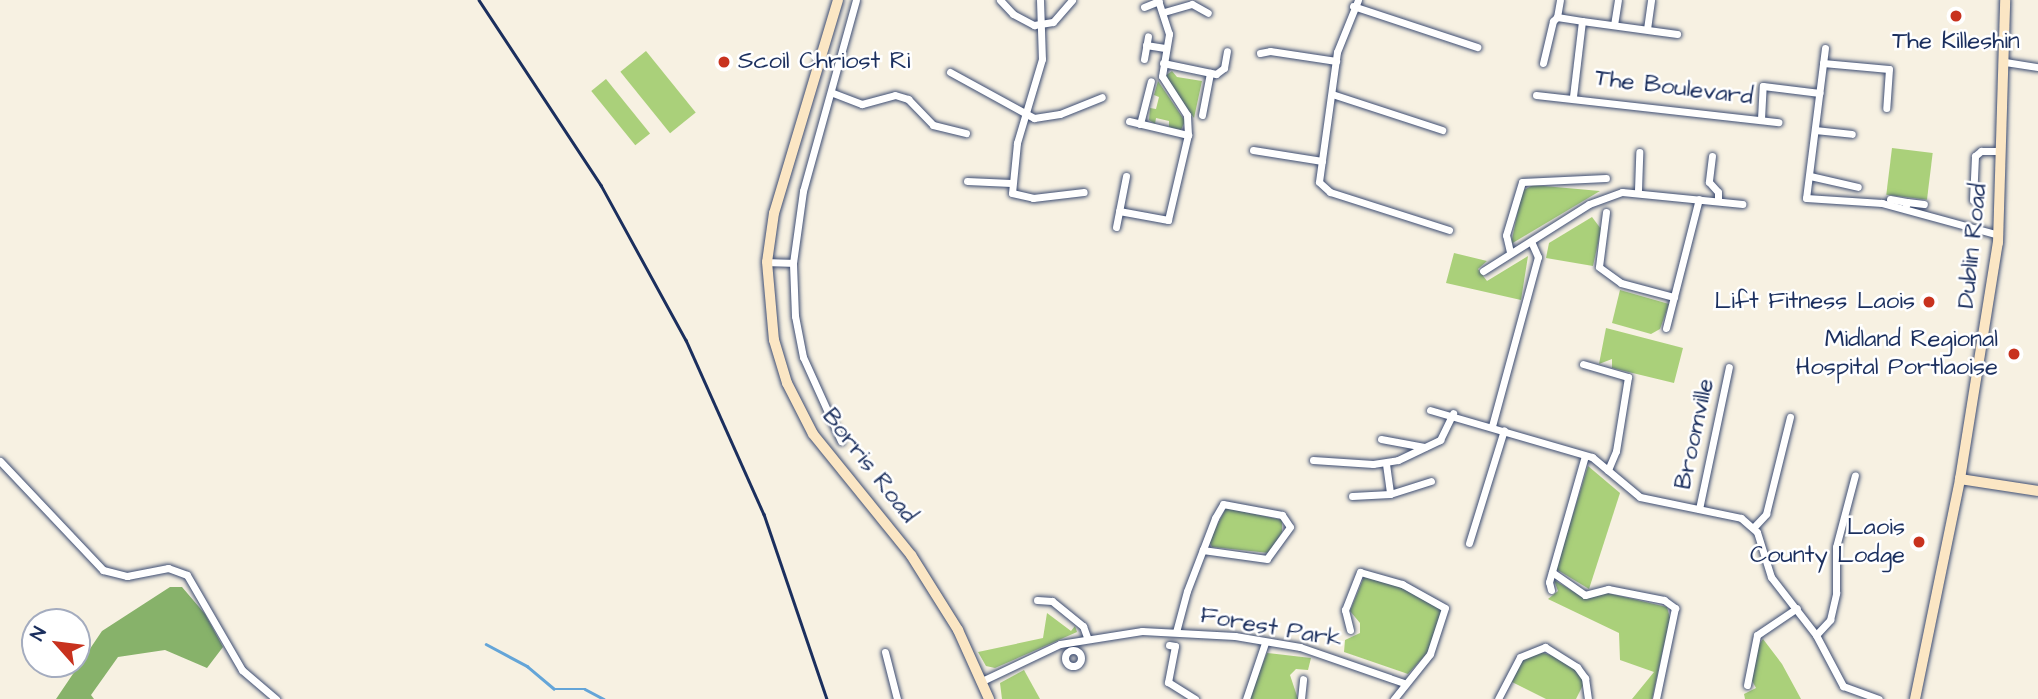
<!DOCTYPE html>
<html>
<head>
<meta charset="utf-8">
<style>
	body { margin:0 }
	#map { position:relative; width:2038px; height:699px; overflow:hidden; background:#f7f1e2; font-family:"Architects Daughter",sans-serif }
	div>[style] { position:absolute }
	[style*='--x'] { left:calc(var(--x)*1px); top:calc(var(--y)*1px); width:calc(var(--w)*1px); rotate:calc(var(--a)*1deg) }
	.green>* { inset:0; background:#aad07a; transform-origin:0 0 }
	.forest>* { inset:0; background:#87b26a }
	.stream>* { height:2.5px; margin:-1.25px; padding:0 1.25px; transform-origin:1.25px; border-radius:1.25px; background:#64a5d8 }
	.roads { filter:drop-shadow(0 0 2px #3c4c72) drop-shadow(0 0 2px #3c4c72) }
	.street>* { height:7px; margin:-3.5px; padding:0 3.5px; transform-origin:3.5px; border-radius:3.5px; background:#fff }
	.street>.ring { margin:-3.5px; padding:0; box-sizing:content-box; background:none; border:7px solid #fff; border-radius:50% }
	.secondary>* { height:10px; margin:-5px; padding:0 5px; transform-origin:5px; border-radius:5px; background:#fbe6c4 }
	.rail>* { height:2.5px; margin:-1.25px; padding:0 1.25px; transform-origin:1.25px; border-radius:1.25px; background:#1b2f5e }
	.dots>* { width:19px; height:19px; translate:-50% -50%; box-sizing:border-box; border:4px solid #fff; border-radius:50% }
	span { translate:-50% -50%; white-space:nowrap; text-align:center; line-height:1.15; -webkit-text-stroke:5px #fff; paint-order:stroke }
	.poi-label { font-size:24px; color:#1b2f5e }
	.left { translate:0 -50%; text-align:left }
	.right { translate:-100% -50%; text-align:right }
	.street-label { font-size:24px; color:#1b2f5e }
	.north { position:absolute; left:21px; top:608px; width:70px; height:70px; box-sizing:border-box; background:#fff; border:2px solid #a4acbf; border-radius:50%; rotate:298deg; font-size:19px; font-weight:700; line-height:28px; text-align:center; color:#1b2f5e }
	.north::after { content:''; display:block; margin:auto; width:24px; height:32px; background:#c8321e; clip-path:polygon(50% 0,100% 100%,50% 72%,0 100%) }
</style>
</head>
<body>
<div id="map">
	<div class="green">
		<div style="left:646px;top:51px;width:79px;height:33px;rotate:51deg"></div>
		<div style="clip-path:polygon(1172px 71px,1177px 77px,1202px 81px,1194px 118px,1165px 76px)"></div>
		<div style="left:606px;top:79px;width:70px;height:19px;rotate:51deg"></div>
		<div style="clip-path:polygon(1158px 81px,1185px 121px,1181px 130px,1169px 127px,1169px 121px,1156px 118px,1155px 124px,1149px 120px,1150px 108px,1156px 109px,1159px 97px,1154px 95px)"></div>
		<div style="left:1892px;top:148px;width:41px;height:47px;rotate:7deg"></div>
		<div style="clip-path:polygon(1533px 185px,1600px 191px,1511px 244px,1522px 191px)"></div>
		<div style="clip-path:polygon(1592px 217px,1601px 229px,1593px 266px,1546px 258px,1549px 243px)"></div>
		<div style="clip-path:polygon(1454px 253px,1487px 261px,1478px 269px,1487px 281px,1528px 256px,1521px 300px,1446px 283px)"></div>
		<div style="clip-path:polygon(1620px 290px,1669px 304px,1660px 329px,1651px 334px,1612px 323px)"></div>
		<div style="clip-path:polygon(1606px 328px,1683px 348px,1674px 383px,1612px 368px,1612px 359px,1599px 364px)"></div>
		<div style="clip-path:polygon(1588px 466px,1620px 493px,1589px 589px,1556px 569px)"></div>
		<div style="clip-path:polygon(1226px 508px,1282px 520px,1282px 532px,1269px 553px,1212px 547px,1209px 541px)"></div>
		<div style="clip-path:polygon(1364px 577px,1401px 587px,1443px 609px,1427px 653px,1408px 674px,1344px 652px,1345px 640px,1360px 633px,1360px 623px,1350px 611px)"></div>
		<div style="clip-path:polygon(1554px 580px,1586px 599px,1607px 593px,1667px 607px,1670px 618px,1652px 699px,1632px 699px,1654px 672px,1620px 660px,1619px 633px,1548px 599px,1558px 591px)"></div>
		<div style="clip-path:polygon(1047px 613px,1071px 631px,1075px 626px,1077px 632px,995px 668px,986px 666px,978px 652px,1043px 638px)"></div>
		<div style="clip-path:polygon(1763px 639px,1782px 664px,1801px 699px,1745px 699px,1744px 694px,1756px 688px,1750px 677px,1755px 650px)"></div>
		<div style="clip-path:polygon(1540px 652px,1564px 659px,1582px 676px,1584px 683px,1576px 699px,1546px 699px,1512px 682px,1523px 659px)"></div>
		<div style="clip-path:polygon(1267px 653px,1311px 658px,1308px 670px,1296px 669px,1290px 675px,1298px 699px,1249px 699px)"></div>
		<div style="clip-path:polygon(1024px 670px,1040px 699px,1002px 699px,1000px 683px)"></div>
	</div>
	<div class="forest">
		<div style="clip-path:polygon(170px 587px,182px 587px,205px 614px,223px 647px,207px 668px,165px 650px,118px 657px,91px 695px,94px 699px,56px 699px,102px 631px)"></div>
	</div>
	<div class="stream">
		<div style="--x:486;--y:644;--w:47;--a:28.2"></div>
		<div style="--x:527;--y:666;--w:35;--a:40"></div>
		<div style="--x:554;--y:689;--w:31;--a:0"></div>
		<div style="--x:585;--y:689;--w:21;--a:28"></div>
	</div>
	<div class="roads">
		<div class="street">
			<div style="--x:1000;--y:0;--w:19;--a:47"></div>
			<div style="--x:1013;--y:14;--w:24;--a:28"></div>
			<div style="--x:1034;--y:25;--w:19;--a:-9"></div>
			<div style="--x:1053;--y:22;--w:29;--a:-49"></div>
			<div style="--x:1040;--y:0;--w:59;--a:88.1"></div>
			<div style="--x:1042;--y:59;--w:88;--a:106.6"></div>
			<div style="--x:1017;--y:143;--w:50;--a:95.7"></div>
			<div style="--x:1012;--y:193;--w:22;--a:13"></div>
			<div style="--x:1033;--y:198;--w:51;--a:-6.7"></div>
			<div style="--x:1358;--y:0;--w:56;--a:112"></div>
			<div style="--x:1337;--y:52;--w:131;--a:97.9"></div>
			<div style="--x:1319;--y:182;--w:15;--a:42"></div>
			<div style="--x:1330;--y:192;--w:125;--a:17.7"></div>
			<div style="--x:1353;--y:6;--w:131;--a:18.3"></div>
			<div style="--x:1144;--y:7;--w:16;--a:-22"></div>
			<div style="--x:1164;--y:12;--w:29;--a:-16"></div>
			<div style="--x:1192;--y:4;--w:18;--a:29"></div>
			<div style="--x:1557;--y:17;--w:17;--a:-80"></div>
			<div style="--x:1582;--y:21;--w:96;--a:7.8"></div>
			<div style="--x:1614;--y:25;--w:25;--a:-81"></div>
			<div style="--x:1647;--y:29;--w:29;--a:-82"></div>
			<div style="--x:1146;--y:45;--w:19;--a:9"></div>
			<div style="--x:1825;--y:48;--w:151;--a:97.2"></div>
			<div style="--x:1806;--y:198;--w:76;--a:3.8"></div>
			<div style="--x:1882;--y:203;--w:121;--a:15.3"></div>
			<div style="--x:1260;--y:53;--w:10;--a:-11"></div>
			<div style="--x:1270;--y:51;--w:67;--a:8.6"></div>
			<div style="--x:1144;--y:59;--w:23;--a:-80"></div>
			<div style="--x:2005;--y:62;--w:33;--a:9"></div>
			<div style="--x:1163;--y:63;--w:54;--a:11.7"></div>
			<div style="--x:1216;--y:74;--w:10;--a:-37"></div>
			<div style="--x:1224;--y:68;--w:17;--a:-80"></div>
			<div style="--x:1543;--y:63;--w:43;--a:-76.6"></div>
			<div style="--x:1553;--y:21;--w:6;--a:-45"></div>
			<div style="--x:1557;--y:17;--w:25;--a:9"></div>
			<div style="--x:1582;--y:21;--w:76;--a:96.8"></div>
			<div style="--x:1823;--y:63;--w:66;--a:5.2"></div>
			<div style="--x:1889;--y:69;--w:39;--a:94"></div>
			<div style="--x:950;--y:72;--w:96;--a:28.7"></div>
			<div style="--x:1034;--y:118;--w:26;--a:-9"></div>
			<div style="--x:1060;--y:114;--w:45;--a:-22"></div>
			<div style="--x:833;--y:93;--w:31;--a:21"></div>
			<div style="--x:862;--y:104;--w:34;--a:-15"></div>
			<div style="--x:895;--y:95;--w:14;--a:17"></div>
			<div style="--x:908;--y:99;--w:36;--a:46"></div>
			<div style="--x:933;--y:125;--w:34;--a:14"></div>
			<div style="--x:1332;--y:94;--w:116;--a:18.1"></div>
			<div style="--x:1536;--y:95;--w:244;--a:6.4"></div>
			<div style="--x:1202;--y:115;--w:43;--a:-79.2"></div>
			<div style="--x:1761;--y:119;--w:33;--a:-87"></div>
			<div style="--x:1763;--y:86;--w:57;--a:7"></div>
			<div style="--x:1129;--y:121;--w:61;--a:13.3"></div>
			<div style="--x:1140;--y:124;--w:44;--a:-75.7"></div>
			<div style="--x:1815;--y:130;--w:37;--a:6"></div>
			<div style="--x:1253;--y:150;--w:70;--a:9.1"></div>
			<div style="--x:1712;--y:156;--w:26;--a:97"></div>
			<div style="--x:1709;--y:182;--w:13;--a:48"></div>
			<div style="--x:1718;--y:192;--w:9;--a:90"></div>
			<div style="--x:1810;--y:176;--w:49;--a:12.9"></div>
			<div style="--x:967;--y:181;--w:44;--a:2.6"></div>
			<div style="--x:1638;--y:190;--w:38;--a:-88"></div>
			<div style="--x:1890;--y:199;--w:17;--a:10"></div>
			<div style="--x:1907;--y:202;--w:7;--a:106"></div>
			<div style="--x:1973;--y:200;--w:44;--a:-87.4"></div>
			<div style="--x:1975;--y:156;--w:8;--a:-40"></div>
			<div style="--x:1981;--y:151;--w:20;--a:0"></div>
			<div style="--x:1907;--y:202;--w:17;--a:7"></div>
			<div style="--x:1119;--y:211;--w:50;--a:10.4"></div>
			<div style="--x:1168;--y:220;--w:87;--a:-76.8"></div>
			<div style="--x:1188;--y:135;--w:20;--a:-93"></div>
			<div style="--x:1187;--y:115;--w:46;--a:-122.7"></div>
			<div style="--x:1162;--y:76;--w:43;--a:-80.5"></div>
			<div style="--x:1169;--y:34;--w:36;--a:-108"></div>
			<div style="--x:1606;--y:212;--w:55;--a:97.3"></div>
			<div style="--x:1599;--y:267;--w:27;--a:36"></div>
			<div style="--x:1621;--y:283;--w:55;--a:14.8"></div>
			<div style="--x:1116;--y:227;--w:52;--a:-78.9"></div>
			<div style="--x:1510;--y:252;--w:17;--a:-103"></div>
			<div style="--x:1506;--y:235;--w:55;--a:-73.2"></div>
			<div style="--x:1522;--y:182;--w:84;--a:-2.7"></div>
			<div style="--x:767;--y:262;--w:26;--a:2"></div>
			<div style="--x:1483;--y:271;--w:125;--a:-32.3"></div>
			<div style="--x:1589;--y:204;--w:35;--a:-20"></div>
			<div style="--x:1622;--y:192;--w:121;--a:5.7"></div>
			<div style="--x:1666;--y:328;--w:133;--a:-75.7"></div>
			<div style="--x:1583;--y:364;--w:47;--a:16.1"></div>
			<div style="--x:1628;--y:377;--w:75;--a:99.2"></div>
			<div style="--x:1616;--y:451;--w:21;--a:113"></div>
			<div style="--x:1430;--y:410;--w:169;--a:16.2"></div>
			<div style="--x:1592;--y:457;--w:62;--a:39.8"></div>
			<div style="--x:1640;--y:497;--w:103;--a:11.7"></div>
			<div style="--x:1741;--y:518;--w:21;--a:41"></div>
			<div style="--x:1757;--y:532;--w:47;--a:72.7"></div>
			<div style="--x:1771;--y:577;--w:73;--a:52.2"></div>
			<div style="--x:1816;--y:635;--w:58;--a:62.1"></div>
			<div style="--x:1843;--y:686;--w:38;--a:20"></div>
			<div style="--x:1492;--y:426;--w:175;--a:-74.8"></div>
			<div style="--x:1538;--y:257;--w:17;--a:-114"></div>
			<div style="--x:1381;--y:439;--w:44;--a:10.5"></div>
			<div style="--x:841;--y:441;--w:92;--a:-114.3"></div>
			<div style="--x:803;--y:357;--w:42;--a:-101"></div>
			<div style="--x:795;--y:316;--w:53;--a:-92.2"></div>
			<div style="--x:793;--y:263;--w:73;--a:-82.1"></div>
			<div style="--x:803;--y:191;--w:198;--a:-74.5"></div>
			<div style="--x:1313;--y:460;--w:60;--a:3.8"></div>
			<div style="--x:1373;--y:464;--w:25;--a:-9"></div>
			<div style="--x:1398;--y:460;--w:47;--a:-25.5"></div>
			<div style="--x:1440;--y:440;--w:30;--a:-64"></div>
			<div style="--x:0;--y:461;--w:150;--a:46.6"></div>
			<div style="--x:103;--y:570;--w:25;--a:14"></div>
			<div style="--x:127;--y:576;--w:42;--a:-11"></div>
			<div style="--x:168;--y:568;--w:20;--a:20"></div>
			<div style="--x:187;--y:575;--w:110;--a:59.9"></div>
			<div style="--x:242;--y:670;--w:45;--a:40.5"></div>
			<div style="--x:1386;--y:464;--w:30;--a:82"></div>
			<div style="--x:1352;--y:496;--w:38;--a:-3"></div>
			<div style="--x:1390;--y:494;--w:43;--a:-17.6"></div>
			<div style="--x:1699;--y:509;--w:145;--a:-78.1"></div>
			<div style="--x:1754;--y:527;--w:18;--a:-47"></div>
			<div style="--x:1766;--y:514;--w:100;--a:-76.1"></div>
			<div style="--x:1469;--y:543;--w:118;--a:-72.8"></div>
			<div style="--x:1552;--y:572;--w:40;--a:34.9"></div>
			<div style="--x:1585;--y:595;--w:24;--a:-15"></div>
			<div style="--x:1608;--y:589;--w:57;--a:11.1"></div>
			<div style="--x:1664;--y:600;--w:14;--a:36"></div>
			<div style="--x:1675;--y:608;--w:93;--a:101.8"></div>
			<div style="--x:1551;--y:590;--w:8;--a:-104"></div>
			<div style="--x:1549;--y:582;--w:131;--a:-74.1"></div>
			<div style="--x:1037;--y:600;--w:15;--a:4"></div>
			<div style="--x:1052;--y:601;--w:40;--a:39"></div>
			<div style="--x:1083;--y:626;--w:12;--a:70"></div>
			<div style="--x:1350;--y:630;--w:21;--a:-104"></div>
			<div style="--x:1345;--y:610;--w:41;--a:-68.5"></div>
			<div style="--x:1360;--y:572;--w:44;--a:15.9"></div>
			<div style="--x:1402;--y:584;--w:49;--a:29.2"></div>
			<div style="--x:1445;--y:608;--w:48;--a:108.1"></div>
			<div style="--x:1430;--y:654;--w:58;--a:128.7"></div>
			<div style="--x:1176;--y:632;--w:42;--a:-75"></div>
			<div style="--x:1187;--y:591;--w:78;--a:-69"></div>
			<div style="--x:1215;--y:518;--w:16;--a:-60"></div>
			<div style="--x:1223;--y:504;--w:60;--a:10.6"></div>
			<div style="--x:1282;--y:515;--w:14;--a:56"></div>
			<div style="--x:1290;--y:527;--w:39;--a:126"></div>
			<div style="--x:1267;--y:559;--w:65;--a:-172"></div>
			<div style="--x:1816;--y:635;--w:21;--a:-47"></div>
			<div style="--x:1830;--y:620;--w:28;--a:-77"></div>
			<div style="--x:1836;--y:593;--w:46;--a:-90"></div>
			<div style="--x:1836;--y:547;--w:74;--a:-75.2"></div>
			<div style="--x:1169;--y:645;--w:6;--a:9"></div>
			<div style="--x:1175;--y:646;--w:37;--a:101"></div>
			<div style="--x:1168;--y:682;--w:32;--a:32"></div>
			<div class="ring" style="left:1065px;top:650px;width:9px;height:9px"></div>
			<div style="--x:885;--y:652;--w:49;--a:75.7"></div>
			<div style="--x:982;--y:681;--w:86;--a:-25.4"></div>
			<div style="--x:1060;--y:644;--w:83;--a:-9"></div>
			<div style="--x:1142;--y:631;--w:93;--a:3.1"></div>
			<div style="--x:1235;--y:636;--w:66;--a:9.6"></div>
			<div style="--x:1300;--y:647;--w:110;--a:19.1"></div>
			<div style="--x:1747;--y:685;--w:51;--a:-78.7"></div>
			<div style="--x:1757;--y:635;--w:48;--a:-34"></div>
			<div style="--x:1246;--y:699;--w:59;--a:-71.3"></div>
			<div style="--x:1301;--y:699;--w:20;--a:-84"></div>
			<div style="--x:1498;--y:699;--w:47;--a:-62.4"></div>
			<div style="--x:1520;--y:657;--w:27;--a:-22"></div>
			<div style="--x:1545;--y:647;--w:38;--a:32"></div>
			<div style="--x:1577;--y:667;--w:14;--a:54"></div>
			<div style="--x:1585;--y:678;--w:21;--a:82"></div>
		</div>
		<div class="secondary">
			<div style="--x:838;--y:0;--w:222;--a:106.7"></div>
			<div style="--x:774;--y:213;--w:49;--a:98.1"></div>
			<div style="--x:767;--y:262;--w:78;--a:84.9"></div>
			<div style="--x:774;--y:340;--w:45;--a:73.2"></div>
			<div style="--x:787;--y:383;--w:57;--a:63"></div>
			<div style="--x:813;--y:434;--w:156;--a:51"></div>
			<div style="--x:911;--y:555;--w:89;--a:57.9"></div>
			<div style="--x:958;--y:630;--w:76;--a:65.8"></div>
			<div style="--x:1960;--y:479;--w:79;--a:8.7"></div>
			<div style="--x:1915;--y:699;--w:225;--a:-78.4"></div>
			<div style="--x:1960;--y:479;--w:239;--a:-80.9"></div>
			<div style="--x:1998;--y:243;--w:243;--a:-88.3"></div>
		</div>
	</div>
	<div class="rail">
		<div style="--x:479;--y:0;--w:222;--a:56.6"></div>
		<div style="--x:601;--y:185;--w:177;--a:61.3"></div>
		<div style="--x:686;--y:340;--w:191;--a:65.9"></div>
		<div style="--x:764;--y:514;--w:195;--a:71.2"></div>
	</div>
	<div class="dots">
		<div style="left:1956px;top:16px;background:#c8321e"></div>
		<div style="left:724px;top:62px;background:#c8321e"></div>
		<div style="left:1929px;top:302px;background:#c8321e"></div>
		<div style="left:2014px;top:354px;background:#c8321e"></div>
		<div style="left:1919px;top:542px;background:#c8321e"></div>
	</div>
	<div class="poi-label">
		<span style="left:1956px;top:42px">The Killeshin</span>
		<span class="left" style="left:738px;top:62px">Scoil Chriost Ri</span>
		<span class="right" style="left:1915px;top:302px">Lift Fitness Laois</span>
		<span class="right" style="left:1998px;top:354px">Midland Regional<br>Hospital Portlaoise</span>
		<span class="right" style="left:1905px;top:542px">Laois<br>County Lodge</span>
	</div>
	<div class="street-label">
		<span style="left:1674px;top:88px;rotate:7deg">The Boulevard</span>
		<span style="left:1973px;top:246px;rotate:-84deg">Dublin Road</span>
		<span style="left:1695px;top:434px;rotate:-78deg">Broomville</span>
		<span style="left:869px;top:466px;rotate:52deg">Borris Road</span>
		<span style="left:1271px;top:628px;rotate:10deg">Forest Park</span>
	</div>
	<div class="north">N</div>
</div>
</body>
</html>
